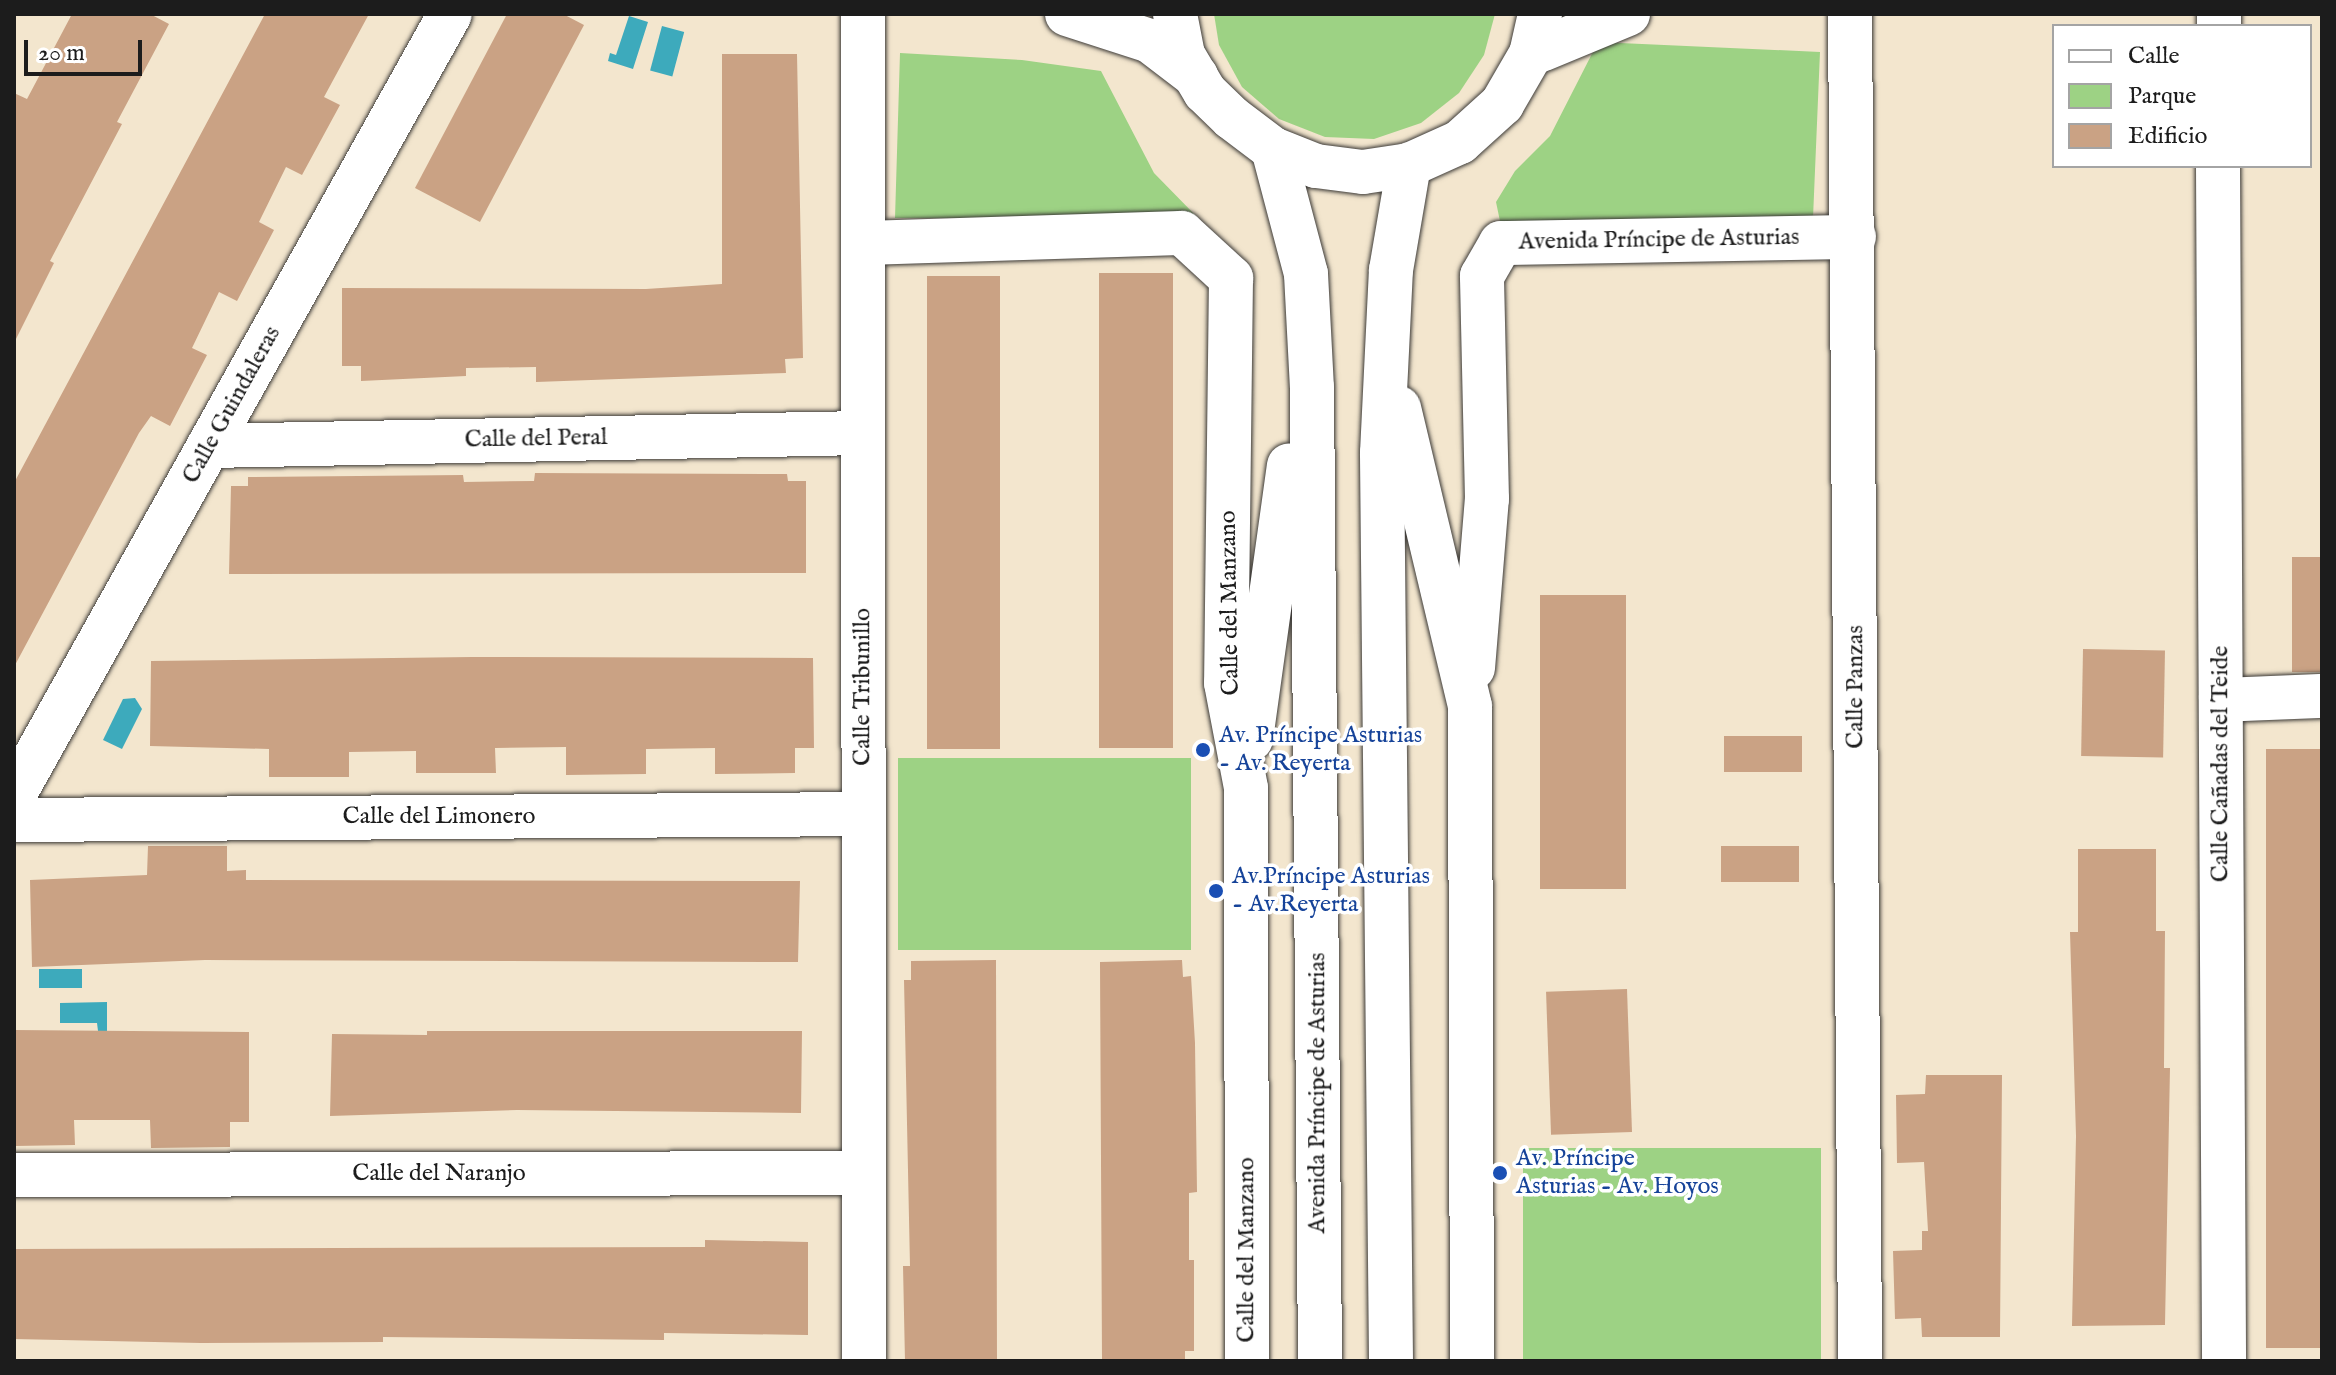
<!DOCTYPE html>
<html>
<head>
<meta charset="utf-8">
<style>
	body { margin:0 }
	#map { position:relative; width:2336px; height:1375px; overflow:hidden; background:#f3e6ce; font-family:"IM FELL English",serif }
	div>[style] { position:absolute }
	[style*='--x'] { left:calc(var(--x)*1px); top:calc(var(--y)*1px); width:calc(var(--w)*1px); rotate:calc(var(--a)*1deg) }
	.green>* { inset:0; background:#9dd284; transform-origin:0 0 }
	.water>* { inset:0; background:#3daabc; transform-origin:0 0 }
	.building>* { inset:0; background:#caa284; transform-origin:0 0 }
	.roads { filter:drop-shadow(0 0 2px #3c3a37) drop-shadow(0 0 2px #3c3a37) }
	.minor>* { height:44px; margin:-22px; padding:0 22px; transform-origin:22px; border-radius:22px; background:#fff }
	.dots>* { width:22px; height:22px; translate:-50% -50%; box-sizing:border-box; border:4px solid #fff; border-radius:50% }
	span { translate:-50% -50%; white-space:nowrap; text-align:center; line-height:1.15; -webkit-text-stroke:7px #fff; paint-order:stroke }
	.street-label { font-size:24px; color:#1c1c1c }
	.transit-label { font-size:24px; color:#164399 }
	.left { translate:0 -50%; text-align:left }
	.frame { position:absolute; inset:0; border:16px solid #1c1c1c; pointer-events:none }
	.legend { position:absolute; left:2052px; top:24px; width:260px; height:144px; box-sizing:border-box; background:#fff; border:2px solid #a4a4a4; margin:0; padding:10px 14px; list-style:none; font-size:24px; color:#1c1c1c }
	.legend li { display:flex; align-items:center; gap:16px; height:40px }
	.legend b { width:40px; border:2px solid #a4a4a4 }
	.scale { position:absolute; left:24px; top:40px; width:118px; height:36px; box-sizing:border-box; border:4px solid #1c1c1c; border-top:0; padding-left:10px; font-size:24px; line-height:28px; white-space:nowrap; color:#1c1c1c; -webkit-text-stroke:6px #fff; paint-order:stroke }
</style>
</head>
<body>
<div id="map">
	<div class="green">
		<div style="clip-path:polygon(1214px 14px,1495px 14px,1484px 55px,1459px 93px,1421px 123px,1374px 139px,1325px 137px,1279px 119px,1242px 87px,1219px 45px)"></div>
		<div style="clip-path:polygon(1598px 42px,1820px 52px,1813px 218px,1501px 226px,1496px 202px,1515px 171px,1550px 136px)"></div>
		<div style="clip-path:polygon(900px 53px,1022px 60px,1101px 71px,1154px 173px,1199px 219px,895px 218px)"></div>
		<div style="left:1191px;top:758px;width:192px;height:293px;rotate:90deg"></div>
		<div style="left:1523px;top:1148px;width:298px;height:213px"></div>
	</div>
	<div class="water">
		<div style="clip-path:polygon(629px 16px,648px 22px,633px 69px,608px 61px,610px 53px,616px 55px)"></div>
		<div style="left:662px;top:26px;width:23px;height:46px;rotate:15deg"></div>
		<div style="clip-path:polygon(135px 698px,142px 709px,122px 749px,103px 740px,123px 699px)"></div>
		<div style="left:82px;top:969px;width:19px;height:43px;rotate:90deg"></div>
		<div style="clip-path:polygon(107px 1002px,107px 1031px,98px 1031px,97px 1023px,60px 1023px,60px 1003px)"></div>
	</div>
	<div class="building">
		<div style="clip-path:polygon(72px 14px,150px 14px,169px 24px,117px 122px,122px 124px,50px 261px,54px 263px,14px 343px,14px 93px,27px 99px)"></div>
		<div style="clip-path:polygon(265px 14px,369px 14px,324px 97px,340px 105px,302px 175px,286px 167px,259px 222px,274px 230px,237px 301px,219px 292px,192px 348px,207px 355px,170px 426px,151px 416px,139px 433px,14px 667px,14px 483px)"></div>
		<div style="clip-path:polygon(507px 14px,563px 14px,584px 25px,480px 222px,415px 188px)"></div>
		<div style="clip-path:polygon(722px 54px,797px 54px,803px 358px,785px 359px,786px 373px,536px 382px,536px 367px,466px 368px,466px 376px,361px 381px,361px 366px,342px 366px,342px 288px,646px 289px,722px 284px)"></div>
		<div style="left:1173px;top:273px;width:475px;height:74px;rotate:90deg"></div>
		<div style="left:1000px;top:276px;width:473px;height:73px;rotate:90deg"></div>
		<div style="clip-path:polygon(535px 473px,787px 474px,788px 481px,806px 481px,806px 573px,229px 574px,231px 486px,248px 486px,248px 477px,463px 475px,464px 482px,534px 481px)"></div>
		<div style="left:2292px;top:557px;width:30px;height:115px"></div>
		<div style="left:1540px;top:595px;width:86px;height:294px"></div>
		<div style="left:2083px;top:649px;width:82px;height:107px;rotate:1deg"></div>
		<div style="clip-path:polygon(472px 657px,813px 658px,814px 748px,795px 748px,795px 773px,715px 774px,715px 748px,646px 749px,646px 774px,566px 775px,566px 747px,495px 748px,496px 773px,416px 773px,416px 751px,349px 752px,349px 777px,269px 777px,269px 749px,150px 746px,151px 661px)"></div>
		<div style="left:1802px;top:736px;width:36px;height:78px;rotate:90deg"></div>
		<div style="left:2266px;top:749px;width:56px;height:599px"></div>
		<div style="clip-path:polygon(148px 846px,227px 846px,227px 871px,246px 870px,246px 880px,800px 881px,798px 962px,205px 960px,32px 967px,30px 880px,147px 875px)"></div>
		<div style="left:1721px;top:846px;width:78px;height:36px"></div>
		<div style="clip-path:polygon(2078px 849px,2156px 849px,2156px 931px,2165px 931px,2164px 1068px,2170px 1068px,2165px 1325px,2072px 1326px,2076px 1136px,2070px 932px,2078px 932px)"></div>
		<div style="clip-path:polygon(996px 960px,997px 1361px,905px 1361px,903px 1266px,910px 1266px,904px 980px,911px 980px,911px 961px)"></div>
		<div style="clip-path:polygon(1182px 960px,1183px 977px,1191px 976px,1195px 1043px,1197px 1192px,1189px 1193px,1189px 1260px,1194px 1260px,1194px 1351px,1185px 1351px,1185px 1361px,1102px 1361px,1100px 962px)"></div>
		<div style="left:1627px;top:989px;width:143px;height:81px;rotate:88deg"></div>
		<div style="clip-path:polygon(14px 1030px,249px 1032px,249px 1122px,230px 1122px,230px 1147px,151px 1148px,150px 1120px,74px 1120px,75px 1145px,14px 1146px)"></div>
		<div style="clip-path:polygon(427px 1031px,802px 1031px,801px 1113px,517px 1110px,330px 1116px,332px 1034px,427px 1035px)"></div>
		<div style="clip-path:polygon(1926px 1075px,2002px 1075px,2000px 1337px,1922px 1337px,1921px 1318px,1895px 1319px,1893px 1251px,1922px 1250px,1922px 1231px,1928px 1231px,1924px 1162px,1897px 1163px,1896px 1095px,1925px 1094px)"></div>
		<div style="clip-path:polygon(705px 1240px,808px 1242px,808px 1335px,664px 1333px,664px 1340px,383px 1337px,383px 1342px,201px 1343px,14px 1339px,14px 1249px,705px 1247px)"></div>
	</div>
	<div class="roads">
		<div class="minor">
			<div style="--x:863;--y:14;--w:1347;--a:89.96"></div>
			<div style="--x:1067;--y:14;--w:87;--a:18"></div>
			<div style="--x:1150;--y:41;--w:58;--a:37.3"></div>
			<div style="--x:1175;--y:14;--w:42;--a:79"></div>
			<div style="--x:1183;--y:55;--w:43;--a:59.3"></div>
			<div style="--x:1205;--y:92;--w:37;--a:44"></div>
			<div style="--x:1232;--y:118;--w:51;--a:37.1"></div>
			<div style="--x:1273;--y:149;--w:46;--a:21.6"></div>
			<div style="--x:1316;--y:166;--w:47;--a:7.3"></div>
			<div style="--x:1363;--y:172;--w:47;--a:-8.7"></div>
			<div style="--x:1409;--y:165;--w:56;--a:-24.3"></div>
			<div style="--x:1460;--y:142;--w:57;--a:-42.1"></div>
			<div style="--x:1502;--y:104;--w:58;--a:-59.9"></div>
			<div style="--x:1531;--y:54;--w:41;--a:-77.3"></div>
			<div style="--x:1850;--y:14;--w:1347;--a:89.57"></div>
			<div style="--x:2219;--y:26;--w:12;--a:-90"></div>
			<div style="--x:1531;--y:54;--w:105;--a:-22.4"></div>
			<div style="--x:1273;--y:149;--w:129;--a:75.2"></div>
			<div style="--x:1306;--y:274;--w:113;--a:87"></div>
			<div style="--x:1312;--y:387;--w:974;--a:89.53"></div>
			<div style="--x:2218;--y:166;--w:1195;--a:89.71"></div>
			<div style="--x:864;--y:243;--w:318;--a:-1.8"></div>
			<div style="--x:1182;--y:233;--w:67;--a:42.6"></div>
			<div style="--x:1231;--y:278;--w:405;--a:90.7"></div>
			<div style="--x:1226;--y:683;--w:107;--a:79.2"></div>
			<div style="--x:1246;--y:788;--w:573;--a:89.9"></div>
			<div style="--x:1399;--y:408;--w:306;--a:76.6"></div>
			<div style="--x:1470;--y:706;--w:655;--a:89.83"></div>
			<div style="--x:209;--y:446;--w:654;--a:-1.14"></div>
			<div style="--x:1473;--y:668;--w:170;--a:-85.3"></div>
			<div style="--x:1487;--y:499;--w:223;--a:-91.3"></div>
			<div style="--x:1482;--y:276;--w:38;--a:-60"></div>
			<div style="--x:1501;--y:243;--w:353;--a:-1"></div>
			<div style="--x:2221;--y:700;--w:101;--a:-2.3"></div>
			<div style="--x:1251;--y:739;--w:276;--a:-82.1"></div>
			<div style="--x:14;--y:795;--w:894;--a:-60.83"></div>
			<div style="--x:14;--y:820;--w:849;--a:-0.4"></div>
			<div style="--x:14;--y:1175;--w:850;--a:-0.13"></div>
			<div style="--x:1391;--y:1361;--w:908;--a:-90.57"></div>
			<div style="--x:1382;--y:453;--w:183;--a:-87.2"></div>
			<div style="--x:1391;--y:270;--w:107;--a:-80.3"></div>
		</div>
	</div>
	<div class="dots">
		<div style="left:1203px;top:750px;background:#1a4fb4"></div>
		<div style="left:1216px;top:891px;background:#1a4fb4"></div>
		<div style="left:1500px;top:1173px;background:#1a4fb4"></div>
	</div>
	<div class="street-label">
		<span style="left:1659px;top:240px;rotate:-1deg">Avenida Príncipe de Asturias</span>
		<span style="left:232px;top:405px;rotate:-61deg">Calle Guindaleras</span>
		<span style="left:536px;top:439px;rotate:-1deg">Calle del Peral</span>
		<span style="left:1230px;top:603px;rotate:-91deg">Calle del Manzano</span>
		<span style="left:863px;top:687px;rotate:-90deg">Calle Tribunillo</span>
		<span style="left:1856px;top:687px;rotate:-90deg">Calle Panzas</span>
		<span style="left:2221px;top:764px;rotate:-90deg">Calle Cañadas del Teide</span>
		<span style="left:439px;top:817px">Calle del Limonero</span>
		<span style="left:1318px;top:1093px;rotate:-90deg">Avenida Príncipe de Asturias</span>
		<span style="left:439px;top:1174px">Calle del Naranjo</span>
		<span style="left:1247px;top:1250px;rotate:-90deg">Calle del Manzano</span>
	</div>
	<div class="transit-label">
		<span class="left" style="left:1219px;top:750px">Av. Príncipe Asturias<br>- Av. Reyerta</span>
		<span class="left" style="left:1232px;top:891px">Av.Príncipe Asturias<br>- Av.Reyerta</span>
		<span class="left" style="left:1516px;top:1173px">Av. Príncipe<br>Asturias - Av. Hoyos</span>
	</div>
	<div class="frame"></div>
	<ul class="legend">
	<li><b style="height:10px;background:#fff"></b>Calle</li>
	<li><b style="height:22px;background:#9dd284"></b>Parque</li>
	<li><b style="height:22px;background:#caa284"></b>Edificio</li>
	</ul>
	<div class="scale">20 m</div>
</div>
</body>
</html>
